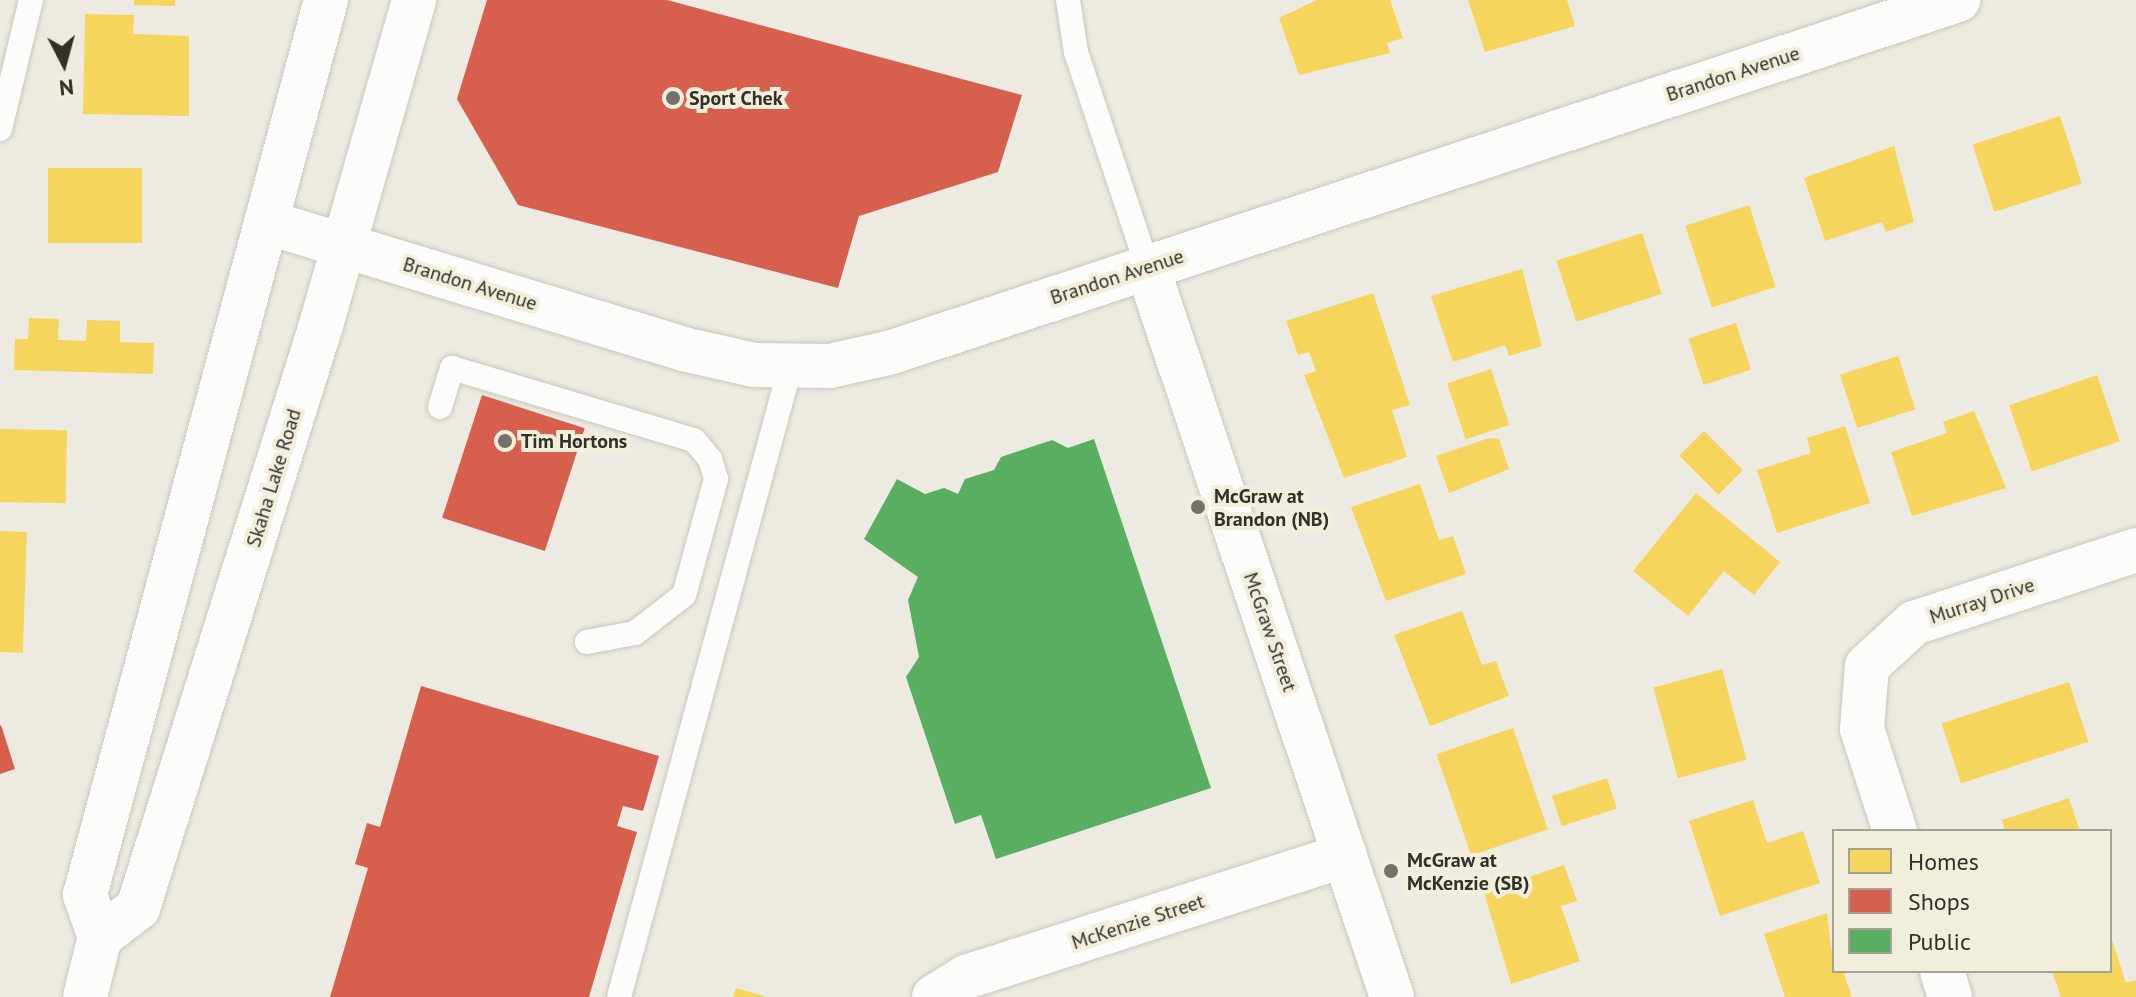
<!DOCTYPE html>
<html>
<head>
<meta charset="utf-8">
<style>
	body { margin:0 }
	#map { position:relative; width:2136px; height:997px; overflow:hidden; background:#edeae1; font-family:"PT Sans",sans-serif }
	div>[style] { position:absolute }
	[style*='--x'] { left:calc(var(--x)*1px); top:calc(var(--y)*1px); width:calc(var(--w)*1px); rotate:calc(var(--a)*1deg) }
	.homes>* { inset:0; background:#f6d55c; transform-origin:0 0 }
	.shops>* { inset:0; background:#d6604d; transform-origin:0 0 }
	.public>* { inset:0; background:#5aae61 }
	.roads { filter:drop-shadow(0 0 2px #c8c7bf) drop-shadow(0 0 2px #c8c7bf) }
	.service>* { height:24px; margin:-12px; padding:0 12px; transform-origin:12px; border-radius:12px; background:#fcfcfa }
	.minor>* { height:44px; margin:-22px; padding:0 22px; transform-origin:22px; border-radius:22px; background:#fcfcfa }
	.secondary>* { height:44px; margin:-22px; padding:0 22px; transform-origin:22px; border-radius:22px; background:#fcfcfa }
	.dots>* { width:22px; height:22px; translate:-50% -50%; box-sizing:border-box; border:4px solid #f2eedc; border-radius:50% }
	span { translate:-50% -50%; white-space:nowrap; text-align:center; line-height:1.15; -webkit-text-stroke:8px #f2eedc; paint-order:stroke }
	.street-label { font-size:20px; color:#313029 }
	.poi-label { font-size:20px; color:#313029; font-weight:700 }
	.left { translate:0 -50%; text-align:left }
	.legend { position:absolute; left:1832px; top:829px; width:280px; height:144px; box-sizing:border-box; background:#f2eedc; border:2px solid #a5a294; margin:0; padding:10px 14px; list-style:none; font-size:24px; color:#313029 }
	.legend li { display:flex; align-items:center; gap:16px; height:40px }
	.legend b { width:40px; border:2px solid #a5a294 }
	.north { position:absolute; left:24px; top:24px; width:80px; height:80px; -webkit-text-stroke:6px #f2eedc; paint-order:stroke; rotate:174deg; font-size:22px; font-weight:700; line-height:32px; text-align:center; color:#313029 }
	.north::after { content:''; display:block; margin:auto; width:28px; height:36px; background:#313029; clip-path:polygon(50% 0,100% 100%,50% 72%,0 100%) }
</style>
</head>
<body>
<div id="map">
	<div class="homes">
		<div style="clip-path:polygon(134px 0,175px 0,175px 6px,134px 5px)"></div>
		<div style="clip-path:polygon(1317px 0,1390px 0,1403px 38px,1387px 43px,1390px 53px,1299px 75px,1279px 18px)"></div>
		<div style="clip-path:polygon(1468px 0,1567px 0,1575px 26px,1485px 52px)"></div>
		<div style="clip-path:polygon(85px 14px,134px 15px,133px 34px,189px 36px,189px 116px,83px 114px)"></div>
		<div style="left:2060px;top:116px;width:71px;height:92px;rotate:72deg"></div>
		<div style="clip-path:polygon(1894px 146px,1914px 222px,1886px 232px,1882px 222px,1825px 241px,1804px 178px)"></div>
		<div style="left:48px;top:168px;width:94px;height:75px"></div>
		<div style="left:1749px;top:205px;width:86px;height:67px;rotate:72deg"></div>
		<div style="left:1642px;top:233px;width:64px;height:90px;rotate:72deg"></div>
		<div style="clip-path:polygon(1522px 269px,1542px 346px,1509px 356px,1505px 345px,1453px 362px,1431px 296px)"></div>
		<div style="clip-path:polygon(1373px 293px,1410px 405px,1392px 410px,1407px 457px,1344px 478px,1304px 375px,1316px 371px,1309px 352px,1298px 355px,1286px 321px)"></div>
		<div style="clip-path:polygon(29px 318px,59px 319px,58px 340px,86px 341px,87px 320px,120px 321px,120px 342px,154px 343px,153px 374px,14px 370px,15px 339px,28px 339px)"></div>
		<div style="left:1736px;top:323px;width:49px;height:50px;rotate:72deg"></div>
		<div style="left:1898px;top:356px;width:56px;height:61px;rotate:72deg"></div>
		<div style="left:1491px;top:369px;width:59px;height:46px;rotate:72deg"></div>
		<div style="left:2097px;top:375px;width:70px;height:93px;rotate:71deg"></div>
		<div style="clip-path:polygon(1974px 411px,2006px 488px,1912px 516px,1891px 452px,1947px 433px,1943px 422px)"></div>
		<div style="clip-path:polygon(1845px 426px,1870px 503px,1777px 533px,1757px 470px,1811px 453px,1807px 438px)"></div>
		<div style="left:0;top:429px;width:67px;height:73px;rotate:1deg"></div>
		<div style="left:1704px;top:431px;width:55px;height:35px;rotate:45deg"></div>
		<div style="clip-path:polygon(1489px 438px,1499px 439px,1509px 469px,1449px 493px,1436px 456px)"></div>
		<div style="clip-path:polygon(1420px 484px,1439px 540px,1453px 536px,1466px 574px,1386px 601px,1351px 507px)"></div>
		<div style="clip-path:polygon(1696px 493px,1780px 562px,1754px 595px,1724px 571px,1688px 616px,1633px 571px)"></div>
		<div style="left:0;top:531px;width:27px;height:121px;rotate:2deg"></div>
		<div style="clip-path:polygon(1462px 611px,1482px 665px,1496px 661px,1509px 696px,1430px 726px,1394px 635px)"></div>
		<div style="left:1722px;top:669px;width:94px;height:71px;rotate:75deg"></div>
		<div style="left:2069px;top:682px;width:63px;height:134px;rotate:72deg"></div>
		<div style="left:1513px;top:728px;width:107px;height:81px;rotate:71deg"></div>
		<div style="left:1607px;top:778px;width:32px;height:58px;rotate:72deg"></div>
		<div style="clip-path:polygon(2069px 798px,2080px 831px,2005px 831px,2002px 820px)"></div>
		<div style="clip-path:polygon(1753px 800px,1767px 843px,1803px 831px,1820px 883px,1720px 916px,1689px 821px)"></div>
		<div style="clip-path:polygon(1564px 865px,1577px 901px,1561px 906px,1580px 961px,1511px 984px,1484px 892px)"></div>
		<div style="clip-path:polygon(1827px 913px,1834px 971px,1851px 971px,1844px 974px,1852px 997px,1785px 997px,1764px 934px)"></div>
		<div style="clip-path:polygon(2111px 937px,2126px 983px,2136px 980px,2136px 997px,2061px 997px,2052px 971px,2110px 971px)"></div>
		<div style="clip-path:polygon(736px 988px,764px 996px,764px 997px,733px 997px)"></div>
	</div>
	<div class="shops">
		<div style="clip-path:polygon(487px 0,667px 0,1022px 95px,998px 172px,859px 216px,838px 288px,518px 205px,457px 99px)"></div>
		<div style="left:482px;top:395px;width:108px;height:129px;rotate:18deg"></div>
		<div style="clip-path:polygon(421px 686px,659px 756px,643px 811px,623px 806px,617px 826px,637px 832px,589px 997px,330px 997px,368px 868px,355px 864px,367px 823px,380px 827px)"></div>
		<div style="clip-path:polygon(1px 725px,15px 769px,0 774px,0 726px)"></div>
	</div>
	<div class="public">
		<div style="clip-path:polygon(1094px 439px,1211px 788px,996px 859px,981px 815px,955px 824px,906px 677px,919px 657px,908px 600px,918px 577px,864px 539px,897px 479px,925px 494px,944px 488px,958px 494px,965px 479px,994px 470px,1001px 457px,1052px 440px,1068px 448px)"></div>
	</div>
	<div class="roads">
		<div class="service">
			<div style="--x:1068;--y:0;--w:53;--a:81.3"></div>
			<div style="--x:1076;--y:52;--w:225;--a:71.6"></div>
			<div style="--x:0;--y:129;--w:133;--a:-76.5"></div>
			<div style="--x:440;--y:407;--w:41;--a:-72.9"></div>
			<div style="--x:452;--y:368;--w:252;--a:16.6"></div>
			<div style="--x:694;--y:440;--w:25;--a:50"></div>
			<div style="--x:710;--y:459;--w:21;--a:73"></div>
			<div style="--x:716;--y:479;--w:120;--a:105.4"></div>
			<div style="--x:684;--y:595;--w:62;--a:142.2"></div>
			<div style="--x:635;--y:633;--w:49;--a:169.4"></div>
			<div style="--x:619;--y:997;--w:652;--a:-74.79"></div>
		</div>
		<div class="minor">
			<div style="--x:266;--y:222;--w:436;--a:16.9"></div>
			<div style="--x:683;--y:349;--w:73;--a:12.7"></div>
			<div style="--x:754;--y:365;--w:76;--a:0.8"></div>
			<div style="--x:830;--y:366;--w:64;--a:-12.7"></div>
			<div style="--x:892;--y:352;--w:1123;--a:-18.27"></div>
			<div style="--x:1147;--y:266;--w:771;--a:71.47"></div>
			<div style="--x:1895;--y:831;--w:107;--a:-107.9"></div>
			<div style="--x:1862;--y:729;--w:63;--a:-85.5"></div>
			<div style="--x:1867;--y:666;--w:64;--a:-42.5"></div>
			<div style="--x:1914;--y:623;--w:234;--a:-18.2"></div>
			<div style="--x:1942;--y:971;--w:27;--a:73"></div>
			<div style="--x:934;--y:997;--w:38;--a:-32"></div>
			<div style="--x:966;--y:977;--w:398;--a:-17.8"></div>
		</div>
		<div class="secondary">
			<div style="--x:100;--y:937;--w:48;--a:-37.3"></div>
			<div style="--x:138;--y:908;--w:611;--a:-72.57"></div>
			<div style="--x:321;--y:325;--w:338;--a:-74"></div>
			<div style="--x:85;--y:997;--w:62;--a:-76"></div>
			<div style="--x:100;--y:937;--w:45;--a:-109.7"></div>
			<div style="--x:85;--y:895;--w:927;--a:-74.93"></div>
		</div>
	</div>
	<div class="dots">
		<div style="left:673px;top:98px;background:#737169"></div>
		<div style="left:505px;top:441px;background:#737169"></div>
		<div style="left:1198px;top:507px;background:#737169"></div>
		<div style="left:1391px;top:871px;background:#737169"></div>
	</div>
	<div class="street-label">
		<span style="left:1733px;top:74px;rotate:-18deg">Brandon Avenue</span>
		<span style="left:1117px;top:277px;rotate:-18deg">Brandon Avenue</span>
		<span style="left:470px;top:284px;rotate:17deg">Brandon Avenue</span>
		<span style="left:274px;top:478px;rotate:-73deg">Skaha Lake Road</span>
		<span style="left:1982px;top:601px;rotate:-18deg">Murray Drive</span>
		<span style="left:1270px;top:632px;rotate:71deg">McGraw Street</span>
		<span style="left:1138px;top:922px;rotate:-18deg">McKenzie Street</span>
	</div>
	<div class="poi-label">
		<span class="left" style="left:689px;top:98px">Sport Chek</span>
		<span class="left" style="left:521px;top:441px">Tim Hortons</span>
		<span class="left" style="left:1214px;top:508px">McGraw at<br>Brandon (NB)</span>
		<span class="left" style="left:1407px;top:872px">McGraw at<br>McKenzie (SB)</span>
	</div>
	<ul class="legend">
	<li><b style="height:22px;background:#f6d55c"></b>Homes</li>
	<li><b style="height:22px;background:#d6604d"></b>Shops</li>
	<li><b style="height:22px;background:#5aae61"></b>Public</li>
	</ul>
	<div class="north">N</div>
</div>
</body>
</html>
